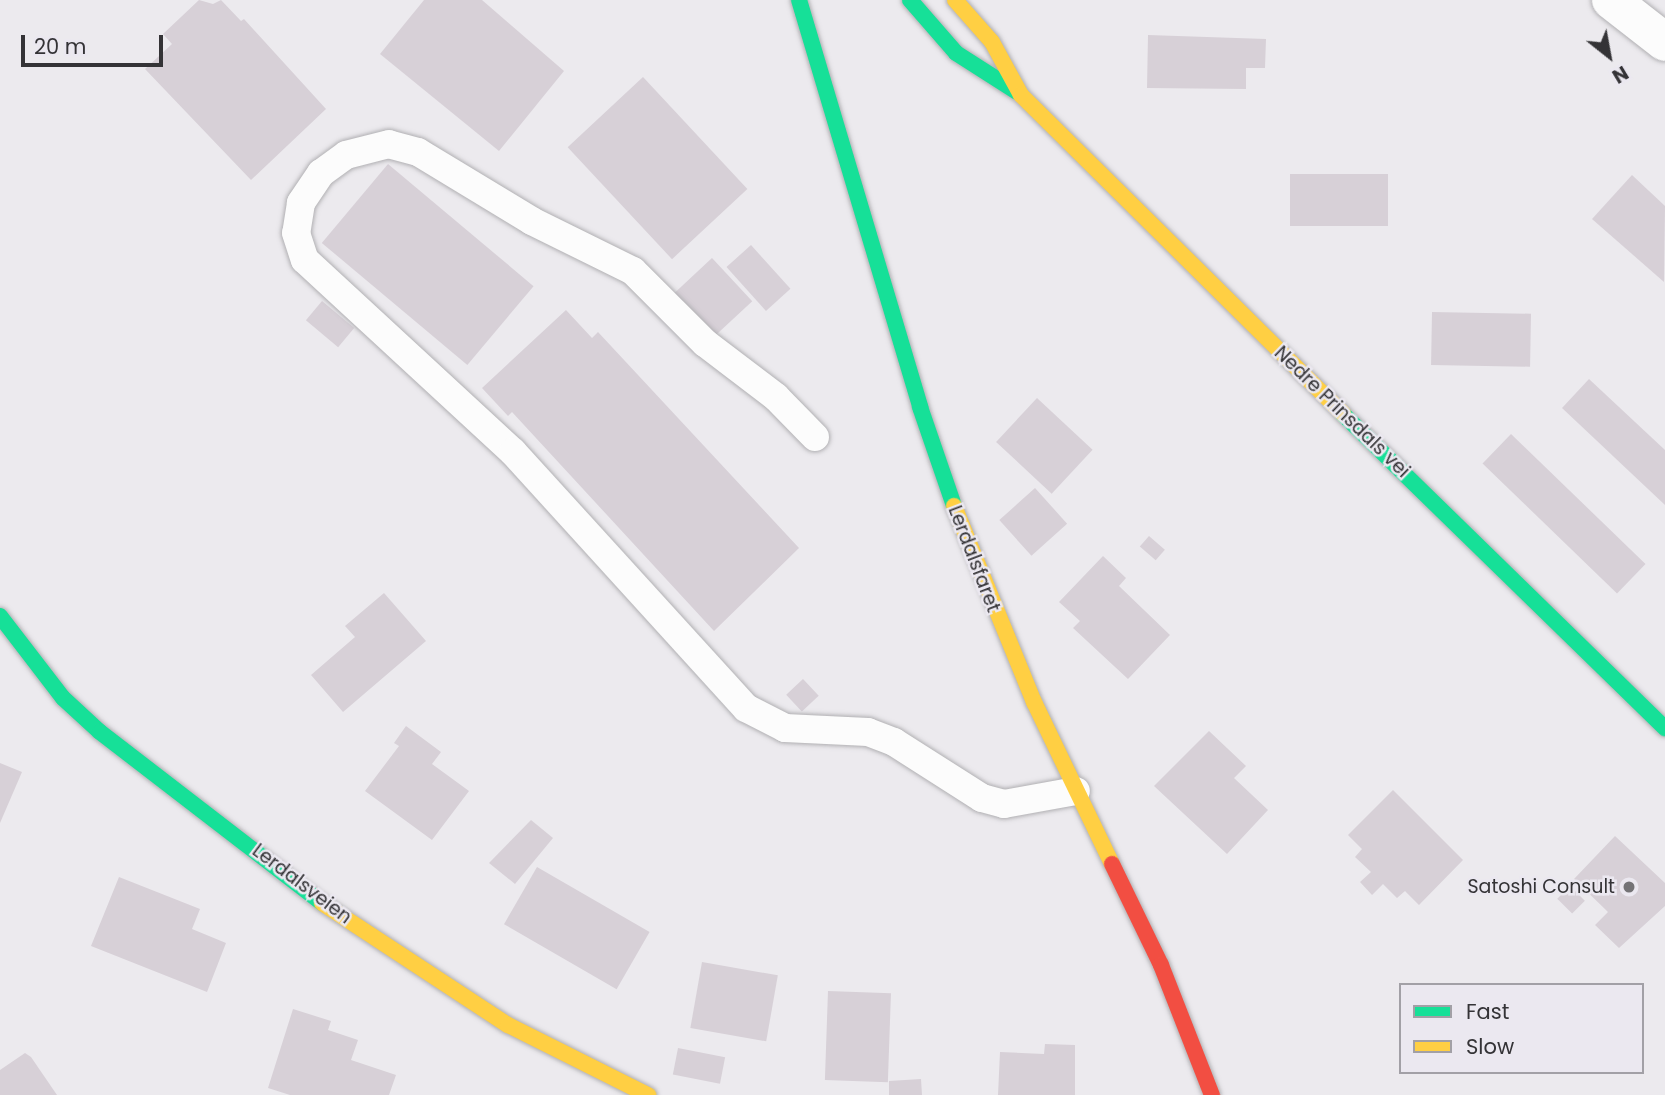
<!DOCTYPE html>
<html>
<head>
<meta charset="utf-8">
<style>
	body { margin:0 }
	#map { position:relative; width:1665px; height:1095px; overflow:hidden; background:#eceaee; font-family:Poppins,sans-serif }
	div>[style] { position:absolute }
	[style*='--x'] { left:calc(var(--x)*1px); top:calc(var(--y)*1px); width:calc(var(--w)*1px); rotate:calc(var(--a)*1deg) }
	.building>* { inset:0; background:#d7d0d7; transform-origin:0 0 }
	.roads { filter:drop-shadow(0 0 2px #b1b0b3) drop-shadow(0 0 2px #b1b0b3) }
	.lane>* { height:28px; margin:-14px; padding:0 14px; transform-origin:14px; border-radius:14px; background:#fcfcfc }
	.street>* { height:38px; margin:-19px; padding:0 19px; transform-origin:19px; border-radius:19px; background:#fcfcfc }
	.fast>* { height:16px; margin:-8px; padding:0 8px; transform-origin:8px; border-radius:8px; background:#16e098 }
	.slow>* { height:16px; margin:-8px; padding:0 8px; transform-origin:8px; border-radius:8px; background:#ffcf43 }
	.jam>* { height:16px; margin:-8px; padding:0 8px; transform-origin:8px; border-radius:8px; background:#f24e42 }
	.dots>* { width:19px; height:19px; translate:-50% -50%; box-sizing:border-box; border:4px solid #ebe8f0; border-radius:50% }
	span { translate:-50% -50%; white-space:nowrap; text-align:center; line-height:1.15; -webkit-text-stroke:5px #ebe8f0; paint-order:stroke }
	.street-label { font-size:19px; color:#343336 }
	.poi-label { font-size:19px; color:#343336 }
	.right { translate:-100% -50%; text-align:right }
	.legend { position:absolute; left:1399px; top:983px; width:245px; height:91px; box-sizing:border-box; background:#ebe8f0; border:2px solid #a2a0a6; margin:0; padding:9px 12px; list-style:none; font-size:21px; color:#343336 }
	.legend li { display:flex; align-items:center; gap:14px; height:35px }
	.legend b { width:35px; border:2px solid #a2a0a6 }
	.north { position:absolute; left:1574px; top:21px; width:70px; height:70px; -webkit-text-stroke:5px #ebe8f0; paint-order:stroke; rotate:149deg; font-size:19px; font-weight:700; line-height:28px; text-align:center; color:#343336 }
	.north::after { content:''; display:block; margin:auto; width:24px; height:32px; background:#343336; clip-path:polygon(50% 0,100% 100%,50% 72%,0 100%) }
	.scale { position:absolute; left:21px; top:35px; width:142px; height:32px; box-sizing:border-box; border:4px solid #343336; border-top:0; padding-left:9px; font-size:21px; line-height:24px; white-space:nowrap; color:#343336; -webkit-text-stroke:5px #ebe8f0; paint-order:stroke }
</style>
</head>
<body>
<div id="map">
	<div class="building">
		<div style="clip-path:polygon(199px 0,213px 4px,221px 0,241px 21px,244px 19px,326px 109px,251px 180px,145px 69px,172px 44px,163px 34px)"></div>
		<div style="clip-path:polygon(424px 0,482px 0,564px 71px,499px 151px,380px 54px)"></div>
		<div style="clip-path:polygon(1148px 35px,1266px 39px,1265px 68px,1246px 68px,1246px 89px,1147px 88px)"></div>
		<div style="left:643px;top:77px;width:153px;height:103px;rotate:47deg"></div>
		<div style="left:388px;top:164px;width:190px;height:103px;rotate:40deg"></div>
		<div style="left:1290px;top:174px;width:98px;height:52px"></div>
		<div style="clip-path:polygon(1632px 175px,1665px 206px,1664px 282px,1592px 219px)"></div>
		<div style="left:751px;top:245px;width:59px;height:33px;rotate:48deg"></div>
		<div style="left:712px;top:258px;width:59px;height:52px;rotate:47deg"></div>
		<div style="left:322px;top:301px;width:42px;height:25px;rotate:40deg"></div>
		<div style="clip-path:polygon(566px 310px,592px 338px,598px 332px,799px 548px,714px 631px,512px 412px,508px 416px,482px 388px)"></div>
		<div style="left:1432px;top:312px;width:99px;height:53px;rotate:1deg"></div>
		<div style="clip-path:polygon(1589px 379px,1665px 450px,1665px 505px,1562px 408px)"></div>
		<div style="left:1037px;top:398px;width:76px;height:60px;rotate:43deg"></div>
		<div style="left:1511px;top:434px;width:187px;height:41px;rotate:44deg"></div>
		<div style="left:1035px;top:488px;width:48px;height:48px;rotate:48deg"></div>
		<div style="left:1149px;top:536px;width:21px;height:14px;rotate:41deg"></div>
		<div style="clip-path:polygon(1103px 556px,1126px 578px,1119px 586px,1170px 635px,1128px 679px,1073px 628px,1080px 621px,1059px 602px)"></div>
		<div style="clip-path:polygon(384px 593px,426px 641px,343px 712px,311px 675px,355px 637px,345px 626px)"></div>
		<div style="left:803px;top:679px;width:23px;height:23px;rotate:47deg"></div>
		<div style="clip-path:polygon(406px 726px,441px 752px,432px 764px,469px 791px,432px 840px,365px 791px,399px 746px,394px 743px)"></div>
		<div style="clip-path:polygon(1209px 731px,1246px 766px,1234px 778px,1268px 810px,1227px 854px,1154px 786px)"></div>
		<div style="clip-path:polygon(0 763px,22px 772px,0 823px)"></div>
		<div style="clip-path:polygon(1393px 790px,1463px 860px,1419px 905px,1405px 891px,1397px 898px,1383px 884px,1372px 895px,1360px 882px,1371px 872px,1355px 857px,1362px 849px,1348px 835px)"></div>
		<div style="clip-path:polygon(531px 820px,553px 838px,515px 884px,489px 863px)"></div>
		<div style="clip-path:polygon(1615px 836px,1665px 883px,1665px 906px,1619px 948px,1595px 925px,1608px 912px,1574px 879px)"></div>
		<div style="left:537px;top:867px;width:130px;height:66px;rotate:30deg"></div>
		<div style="clip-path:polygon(119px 877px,200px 909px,192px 929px,226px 943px,207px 992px,91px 946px)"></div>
		<div style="left:1570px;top:886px;width:21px;height:18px;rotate:45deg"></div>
		<div style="left:702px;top:962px;width:77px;height:67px;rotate:10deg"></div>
		<div style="left:828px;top:991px;width:63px;height:89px;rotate:2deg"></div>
		<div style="clip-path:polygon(293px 1009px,331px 1021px,328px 1030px,358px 1040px,351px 1060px,396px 1075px,389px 1095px,290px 1095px,268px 1088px)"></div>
		<div style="clip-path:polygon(1045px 1044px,1075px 1045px,1075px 1095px,998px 1095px,1000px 1052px,1044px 1054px)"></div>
		<div style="left:678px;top:1048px;width:48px;height:27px;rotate:11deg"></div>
		<div style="clip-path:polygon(25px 1053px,31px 1057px,57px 1095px,0 1095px,0 1070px)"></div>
		<div style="clip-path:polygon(921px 1079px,922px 1095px,889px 1095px,889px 1081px)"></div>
	</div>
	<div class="roads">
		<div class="lane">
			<div style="--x:815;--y:437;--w:56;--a:-134.3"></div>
			<div style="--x:776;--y:397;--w:89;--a:-142.7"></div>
			<div style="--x:705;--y:343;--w:102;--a:-135"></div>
			<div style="--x:633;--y:271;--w:113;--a:-153.7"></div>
			<div style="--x:532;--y:221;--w:133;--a:-148.8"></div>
			<div style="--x:418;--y:152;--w:30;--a:-165"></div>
			<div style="--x:389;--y:144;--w:44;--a:165.7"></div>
			<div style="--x:346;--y:155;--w:31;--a:144"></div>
			<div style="--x:321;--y:173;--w:36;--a:124"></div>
			<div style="--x:301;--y:203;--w:30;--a:99"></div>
			<div style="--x:296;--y:233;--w:28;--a:72"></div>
			<div style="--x:305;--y:260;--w:283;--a:42.7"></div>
			<div style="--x:513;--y:452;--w:346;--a:47.7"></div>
			<div style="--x:746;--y:708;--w:44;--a:27.1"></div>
			<div style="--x:785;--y:728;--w:83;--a:2.8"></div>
			<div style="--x:868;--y:732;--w:28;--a:21"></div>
			<div style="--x:894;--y:742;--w:104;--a:32.5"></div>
			<div style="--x:982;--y:798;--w:23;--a:15"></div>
			<div style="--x:1004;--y:804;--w:73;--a:-10.2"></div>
		</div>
		<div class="street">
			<div style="--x:1611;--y:0;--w:68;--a:37.9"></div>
		</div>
		<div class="fast">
			<div style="--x:799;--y:0;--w:425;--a:73.4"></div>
			<div style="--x:920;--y:407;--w:105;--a:71"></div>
			<div style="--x:910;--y:0;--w:70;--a:49"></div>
			<div style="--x:956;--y:53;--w:72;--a:32.6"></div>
			<div style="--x:1343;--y:414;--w:450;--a:44.3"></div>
			<div style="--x:0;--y:616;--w:103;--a:52.5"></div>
			<div style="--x:63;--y:698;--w:50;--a:42.6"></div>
			<div style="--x:100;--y:732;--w:280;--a:37.6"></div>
		</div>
		<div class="slow">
			<div style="--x:955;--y:0;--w:56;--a:48.6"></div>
			<div style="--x:992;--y:42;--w:60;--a:61.3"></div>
			<div style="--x:1021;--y:95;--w:453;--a:44.7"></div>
			<div style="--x:954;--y:506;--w:212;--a:67.8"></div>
			<div style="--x:1034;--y:702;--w:180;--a:64.3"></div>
			<div style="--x:322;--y:903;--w:222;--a:33.3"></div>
			<div style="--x:508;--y:1025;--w:157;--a:26.6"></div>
		</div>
		<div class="jam">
			<div style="--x:1112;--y:864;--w:112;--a:64.1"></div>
			<div style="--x:1161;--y:965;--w:140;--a:68.6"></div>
		</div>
	</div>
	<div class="dots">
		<div style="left:1629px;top:887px;background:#747376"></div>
	</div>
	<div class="street-label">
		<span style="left:1342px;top:412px;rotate:44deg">Nedre Prinsdals vei</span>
		<span style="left:974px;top:559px;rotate:69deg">Lerdalsfaret</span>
		<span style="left:302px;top:884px;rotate:37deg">Lerdalsveien</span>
	</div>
	<div class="poi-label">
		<span class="right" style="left:1615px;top:887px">Satoshi Consult</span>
	</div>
	<ul class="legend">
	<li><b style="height:9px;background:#16e098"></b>Fast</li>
	<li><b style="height:9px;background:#ffcf43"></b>Slow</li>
	</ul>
	<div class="north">N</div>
	<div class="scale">20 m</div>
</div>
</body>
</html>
